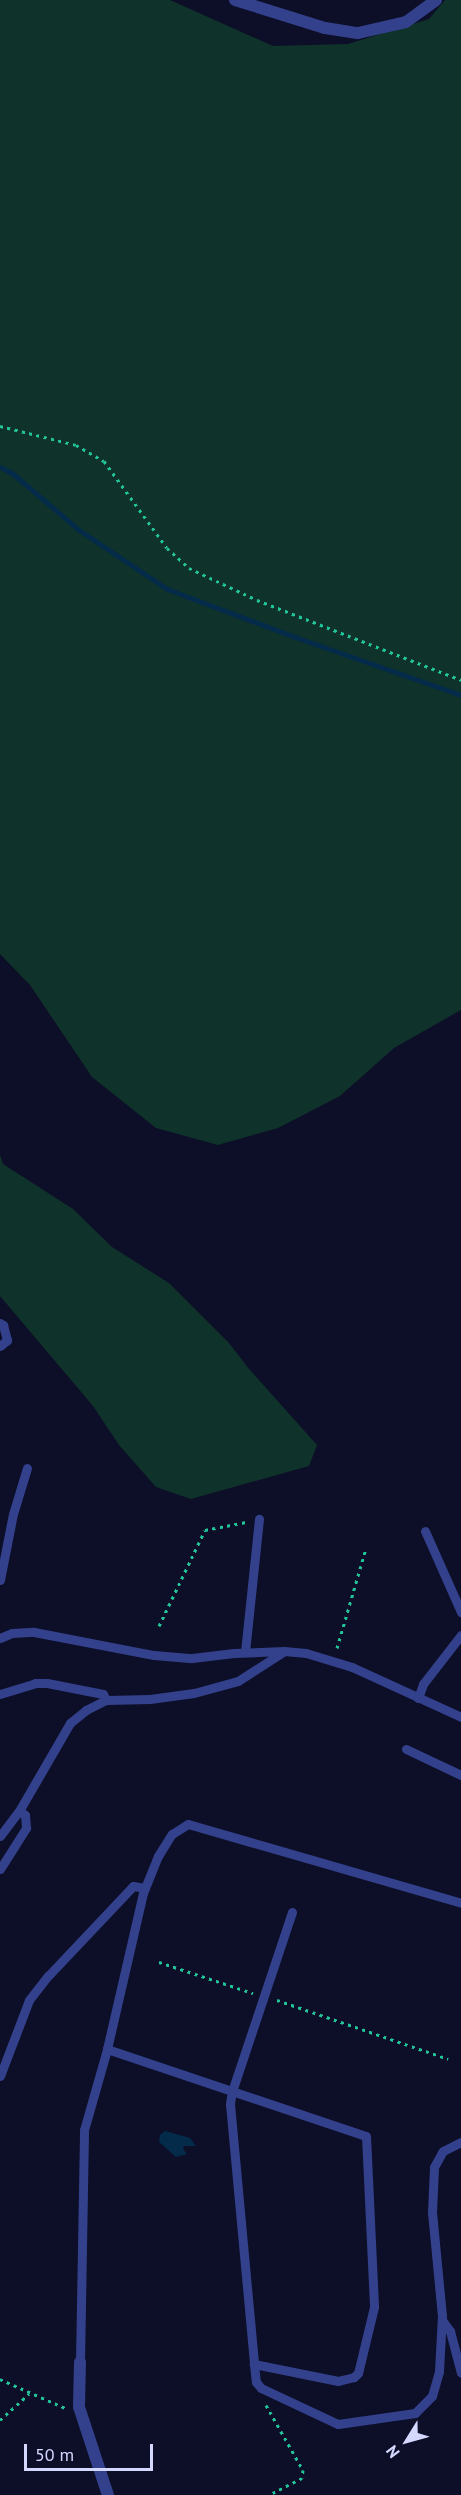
<!DOCTYPE html>
<html>
<head>
<meta charset="utf-8">
<style>
	body { margin:0 }
	#map { position:relative; width:461px; height:2495px; overflow:hidden; background:#0d0e28; font-family:"PT Sans",sans-serif }
	div>[style] { position:absolute }
	[style*='--x'] { left:calc(var(--x)*1px); top:calc(var(--y)*1px); width:calc(var(--w)*1px); rotate:calc(var(--a)*1deg) }
	.green>* { inset:0; background:#0f332a }
	.water>* { inset:0; background:#042b49 }
	.stream>* { height:5px; margin:-2.5px; padding:0 2.5px; transform-origin:2.5px; border-radius:2.5px; background:#042b49 }
	.path>* { height:3px; margin-top:-1.5px; transform-origin:0; background:repeating-linear-gradient(90deg,#22c59a 0 3px,transparent 0 7.5px) }
	.service>* { height:9px; margin:-4.5px; padding:0 4.5px; transform-origin:4.5px; border-radius:4.5px; background:#33418c }
	.minor>* { height:12px; margin:-6px; padding:0 6px; transform-origin:6px; border-radius:6px; background:#33418c }
	span { translate:-50% -50%; white-space:nowrap; text-align:center; line-height:1.15; -webkit-text-stroke:5px #0d0e28; paint-order:stroke }
	.north { position:absolute; left:377px; top:2411px; width:60px; height:60px; -webkit-text-stroke:4px #0d0e28; paint-order:stroke; rotate:233deg; font-size:16px; font-weight:700; line-height:24px; text-align:center; color:#d4d8ff }
	.north::after { content:''; display:block; margin:auto; width:21px; height:27px; background:#d4d8ff; clip-path:polygon(50% 0,100% 100%,50% 72%,0 100%) }
	.scale { position:absolute; left:24px; top:2444px; width:129px; height:27px; box-sizing:border-box; border:3px solid #d4d8ff; border-top:0; padding-left:8px; font-size:18px; line-height:21px; white-space:nowrap; color:#d4d8ff; -webkit-text-stroke:4px #0d0e28; paint-order:stroke }
</style>
</head>
<body>
<div id="map">
	<div class="green">
		<div style="clip-path:polygon(0 0,170px 0,273px 46px,348px 44px,429px 19px,445px 0,461px 0,461px 1010px,394px 1048px,340px 1096px,278px 1128px,218px 1145px,156px 1128px,92px 1077px,30px 985px,0 954px)"></div>
		<div style="clip-path:polygon(0 1155px,3px 1164px,73px 1209px,112px 1247px,169px 1283px,229px 1343px,249px 1369px,317px 1445px,309px 1466px,191px 1499px,156px 1487px,119px 1445px,93px 1406px,0 1296px)"></div>
	</div>
	<div class="water">
		<div style="clip-path:polygon(165px 2131px,190px 2138px,196px 2146px,184px 2146px,183px 2149px,187px 2154px,176px 2157px,159px 2142px,160px 2135px)"></div>
	</div>
	<div class="stream">
		<div style="--x:0;--y:467;--w:13;--a:27"></div>
		<div style="--x:12;--y:473;--w:88;--a:40.4"></div>
		<div style="--x:79;--y:530;--w:106;--a:33.8"></div>
		<div style="--x:167;--y:589;--w:137;--a:20.6"></div>
		<div style="--x:295;--y:637;--w:176;--a:19.3"></div>
	</div>
	<div class="path">
		<div style="--x:0;--y:426;--w:78;--a:14"></div>
		<div style="--x:76;--y:445;--w:32;--a:30"></div>
		<div style="--x:104;--y:461;--w:107;--a:54.1"></div>
		<div style="--x:167;--y:548;--w:30;--a:42"></div>
		<div style="--x:189;--y:568;--w:75;--a:25.2"></div>
		<div style="--x:257;--y:600;--w:219;--a:21.4"></div>
		<div style="--x:159;--y:1626;--w:106;--a:-64.4"></div>
		<div style="--x:205;--y:1530;--w:42;--a:-11"></div>
		<div style="--x:337;--y:1648;--w:104;--a:-73.8"></div>
		<div style="--x:159;--y:1962;--w:99;--a:18.3"></div>
		<div style="--x:277;--y:2000;--w:181;--a:19"></div>
		<div style="--x:0;--y:2379;--w:71;--a:24"></div>
		<div style="--x:266;--y:2405;--w:75;--a:60.4"></div>
		<div style="--x:303;--y:2470;--w:8;--a:97"></div>
		<div style="--x:302;--y:2478;--w:37;--a:153"></div>
		<div style="--x:0;--y:2420;--w:39;--a:-42"></div>
	</div>
	<div class="service">
		<div style="--x:0;--y:1323;--w:4;--a:34"></div>
		<div style="--x:3;--y:1325;--w:16;--a:75"></div>
		<div style="--x:7;--y:1340;--w:9;--a:139"></div>
		<div style="--x:425;--y:1531;--w:89;--a:66"></div>
		<div style="--x:0;--y:1580;--w:67;--a:-78.9"></div>
		<div style="--x:13;--y:1514;--w:48;--a:-73.1"></div>
		<div style="--x:0;--y:1638;--w:13;--a:-23"></div>
		<div style="--x:12;--y:1633;--w:22;--a:-3"></div>
		<div style="--x:34;--y:1632;--w:122;--a:10.9"></div>
		<div style="--x:154;--y:1655;--w:38;--a:5"></div>
		<div style="--x:192;--y:1658;--w:42;--a:-6.8"></div>
		<div style="--x:234;--y:1653;--w:50;--a:-2.3"></div>
		<div style="--x:284;--y:1651;--w:22;--a:5"></div>
		<div style="--x:306;--y:1653;--w:48;--a:16.9"></div>
		<div style="--x:352;--y:1667;--w:120;--a:24.6"></div>
		<div style="--x:245;--y:1652;--w:134;--a:-84"></div>
		<div style="--x:0;--y:1694;--w:37;--a:-17"></div>
		<div style="--x:35;--y:1683;--w:12;--a:0"></div>
		<div style="--x:47;--y:1683;--w:57;--a:11.1"></div>
		<div style="--x:103;--y:1694;--w:7;--a:63"></div>
		<div style="--x:418;--y:1698;--w:15;--a:-70"></div>
		<div style="--x:423;--y:1684;--w:62;--a:-52.2"></div>
		<div style="--x:406;--y:1749;--w:61;--a:25.3"></div>
		<div style="--x:0;--y:1836;--w:31;--a:-53"></div>
		<div style="--x:19;--y:1811;--w:102;--a:-59.9"></div>
		<div style="--x:70;--y:1723;--w:21;--a:-39"></div>
		<div style="--x:86;--y:1710;--w:22;--a:-27"></div>
		<div style="--x:106;--y:1700;--w:44;--a:-1.3"></div>
		<div style="--x:150;--y:1699;--w:44;--a:-7.8"></div>
		<div style="--x:194;--y:1693;--w:46;--a:-15.3"></div>
		<div style="--x:238;--y:1681;--w:54;--a:-32.8"></div>
		<div style="--x:0;--y:1869;--w:49;--a:-57.6"></div>
		<div style="--x:26;--y:1828;--w:13;--a:-94"></div>
		<div style="--x:25;--y:1815;--w:7;--a:-146"></div>
		<div style="--x:292;--y:1912;--w:189;--a:108.5"></div>
		<div style="--x:232;--y:2091;--w:13;--a:99"></div>
		<div style="--x:230;--y:2104;--w:261;--a:84.7"></div>
		<div style="--x:254;--y:2364;--w:18;--a:84"></div>
		<div style="--x:256;--y:2382;--w:8;--a:50"></div>
		<div style="--x:261;--y:2388;--w:85;--a:25.1"></div>
		<div style="--x:338;--y:2424;--w:78;--a:-8.1"></div>
		<div style="--x:415;--y:2413;--w:24;--a:-45"></div>
		<div style="--x:432;--y:2396;--w:26;--a:-74"></div>
		<div style="--x:439;--y:2371;--w:55;--a:-86.9"></div>
		<div style="--x:442;--y:2316;--w:103;--a:-95.5"></div>
		<div style="--x:432;--y:2213;--w:46;--a:-87.5"></div>
		<div style="--x:434;--y:2167;--w:18;--a:-61"></div>
		<div style="--x:443;--y:2151;--w:20;--a:-27"></div>
		<div style="--x:107;--y:2049;--w:273;--a:18.6"></div>
		<div style="--x:366;--y:2136;--w:171;--a:87.3"></div>
		<div style="--x:374;--y:2307;--w:68;--a:103.6"></div>
		<div style="--x:358;--y:2373;--w:6;--a:135"></div>
		<div style="--x:354;--y:2377;--w:16;--a:166"></div>
		<div style="--x:338;--y:2381;--w:86;--a:-168.6"></div>
		<div style="--x:0;--y:2076;--w:81;--a:-69.1"></div>
		<div style="--x:29;--y:2000;--w:31;--a:-52"></div>
		<div style="--x:48;--y:1976;--w:124;--a:-46.6"></div>
		<div style="--x:133;--y:1886;--w:12;--a:9"></div>
		<div style="--x:442;--y:2320;--w:14;--a:54"></div>
		<div style="--x:450;--y:2331;--w:43;--a:75.3"></div>
		<div style="--x:80;--y:2362;--w:232;--a:-89"></div>
		<div style="--x:84;--y:2130;--w:84;--a:-74.1"></div>
		<div style="--x:107;--y:2049;--w:160;--a:-77"></div>
		<div style="--x:143;--y:1893;--w:40;--a:-68"></div>
		<div style="--x:158;--y:1856;--w:26;--a:-58"></div>
		<div style="--x:172;--y:1834;--w:19;--a:-32"></div>
		<div style="--x:188;--y:1824;--w:284;--a:16.1"></div>
	</div>
	<div class="minor">
		<div style="--x:235;--y:0;--w:94;--a:17.3"></div>
		<div style="--x:325;--y:28;--w:33;--a:9"></div>
		<div style="--x:358;--y:33;--w:49;--a:-12.9"></div>
		<div style="--x:406;--y:22;--w:37;--a:-36"></div>
		<div style="--x:80;--y:2362;--w:45;--a:91.3"></div>
		<div style="--x:79;--y:2407;--w:93;--a:71.8"></div>
	</div>
	<div class="north">N</div>
	<div class="scale">50 m</div>
</div>
</body>
</html>
